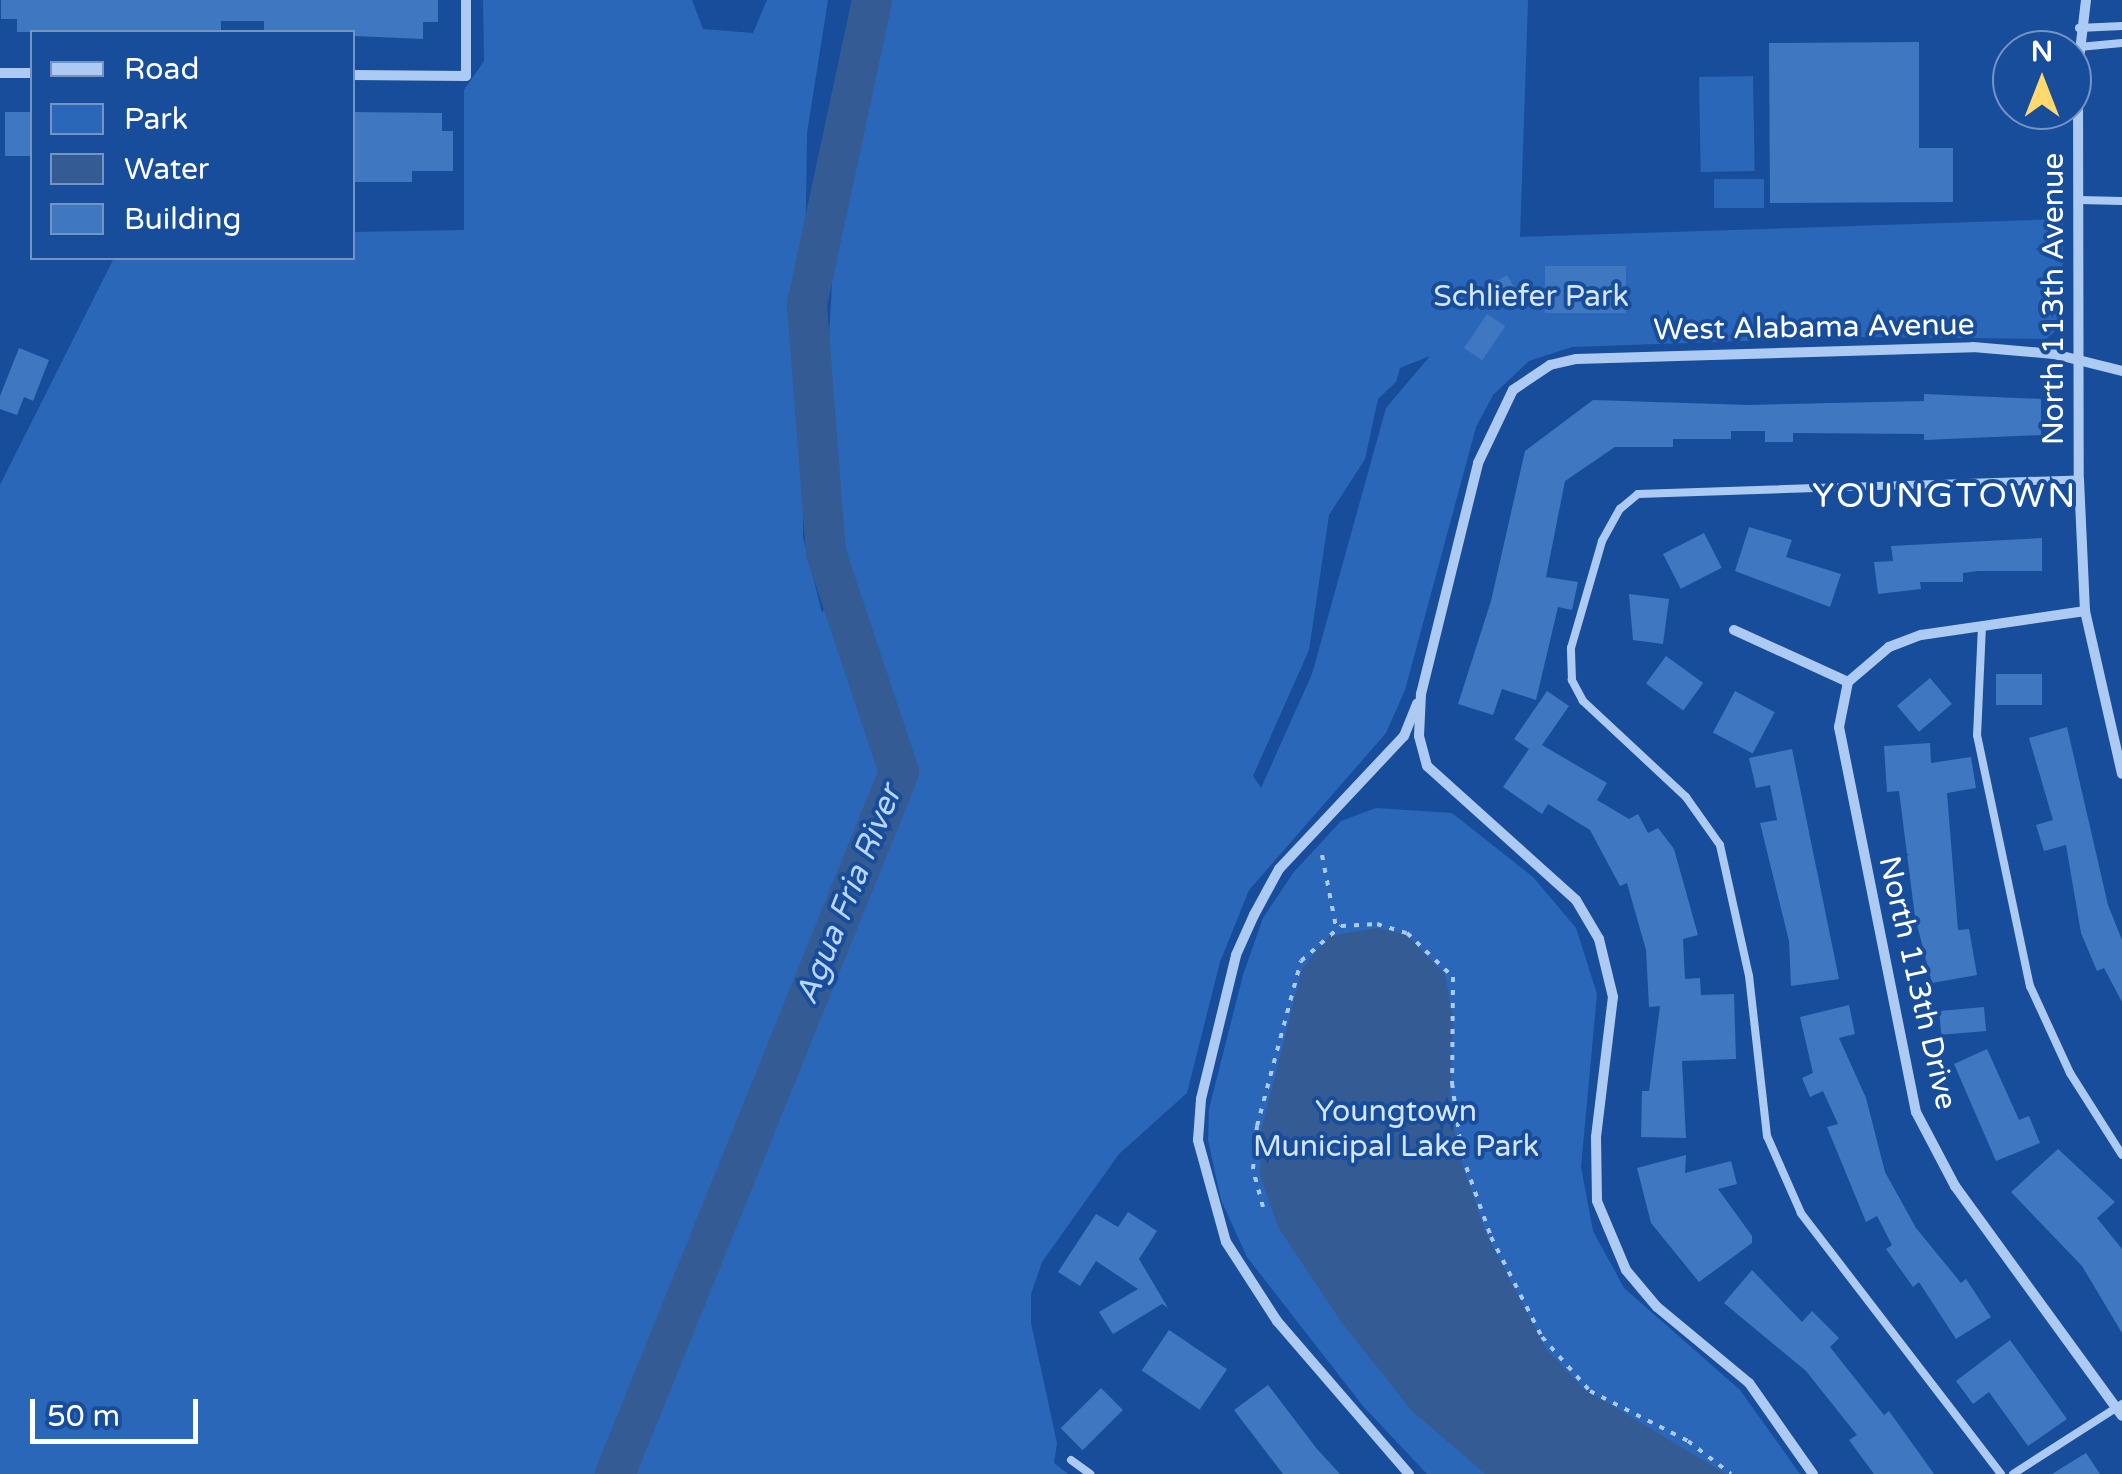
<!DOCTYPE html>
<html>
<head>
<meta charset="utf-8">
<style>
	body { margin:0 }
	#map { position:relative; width:2122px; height:1474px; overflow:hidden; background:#184d9b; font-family:"Varela Round",sans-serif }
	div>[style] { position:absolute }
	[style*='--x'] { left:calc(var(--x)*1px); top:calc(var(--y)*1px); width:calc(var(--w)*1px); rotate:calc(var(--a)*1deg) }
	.green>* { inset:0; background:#2b67b8; transform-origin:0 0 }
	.water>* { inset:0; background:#355b94 }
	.river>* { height:40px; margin:-20px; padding:0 20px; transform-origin:20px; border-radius:20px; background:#355b94 }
	.building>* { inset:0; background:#4077c1; transform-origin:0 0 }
	.path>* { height:4px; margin-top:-2px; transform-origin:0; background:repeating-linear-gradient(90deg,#adcbf2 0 5px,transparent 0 13px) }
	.service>* { height:8px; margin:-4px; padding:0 4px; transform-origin:4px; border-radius:4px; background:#adcbf2 }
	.minor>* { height:10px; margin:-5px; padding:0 5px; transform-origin:5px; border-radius:5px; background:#adcbf2 }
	span { translate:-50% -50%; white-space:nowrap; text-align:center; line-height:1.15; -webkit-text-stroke:8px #184d9b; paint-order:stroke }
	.park-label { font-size:30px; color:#d5e6fc }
	.street-label { font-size:30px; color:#fff }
	.water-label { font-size:32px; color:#bad5f8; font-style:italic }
	.quarter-label { font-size:35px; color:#fff; letter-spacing:2.5px }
	.legend { position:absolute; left:30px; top:30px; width:325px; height:230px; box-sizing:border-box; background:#184d9b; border:2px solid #7494c3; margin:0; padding:12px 18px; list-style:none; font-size:30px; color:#fff }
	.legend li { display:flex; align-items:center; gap:20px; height:50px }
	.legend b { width:50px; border:2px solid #7494c3 }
	.north { position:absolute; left:1992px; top:30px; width:100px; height:100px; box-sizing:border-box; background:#184d9b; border:2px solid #7494c3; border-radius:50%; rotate:0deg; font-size:28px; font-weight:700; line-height:40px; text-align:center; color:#fff }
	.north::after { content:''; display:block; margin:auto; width:35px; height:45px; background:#ffd96e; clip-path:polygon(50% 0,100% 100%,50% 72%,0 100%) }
	.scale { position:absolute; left:30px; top:1399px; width:168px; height:45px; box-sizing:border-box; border:5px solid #fff; border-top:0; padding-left:12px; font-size:30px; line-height:35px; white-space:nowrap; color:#fff; -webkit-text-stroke:8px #184d9b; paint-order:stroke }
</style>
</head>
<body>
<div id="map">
	<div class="green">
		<div style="clip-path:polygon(evenodd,483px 0,692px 0,703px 29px,753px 33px,767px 0,828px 0,807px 133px,803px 412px,803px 537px,822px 613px,842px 581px,829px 337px,842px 107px,867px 52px,877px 0,1528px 0,1520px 237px,2063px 219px,2062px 325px,2046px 339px,1863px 337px,1572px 347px,1529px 361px,1493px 395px,1476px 427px,1405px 690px,1386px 733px,1249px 890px,1220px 962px,1187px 1093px,1119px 1154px,1042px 1262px,1031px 1294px,1031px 1323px,1057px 1443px,1054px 1463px,1068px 1474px,0 1474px,0 485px,114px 258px,352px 258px,353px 232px,464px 230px,464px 90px,484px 61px,483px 0,1430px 356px,1386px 408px,1312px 674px,1261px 788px,1253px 776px,1309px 650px,1329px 515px,1365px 459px,1378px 399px,1396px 382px,1400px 368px,1430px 356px)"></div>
		<div style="left:1753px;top:76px;width:95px;height:54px;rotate:89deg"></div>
		<div style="left:1764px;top:179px;width:29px;height:50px;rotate:90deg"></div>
		<div style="clip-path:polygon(1376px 808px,1452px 813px,1533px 877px,1576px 928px,1597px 994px,1581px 1167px,1593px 1231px,1624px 1288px,1740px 1390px,1800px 1474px,1427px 1474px,1363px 1406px,1247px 1257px,1221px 1200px,1208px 1140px,1209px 1109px,1243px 975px,1263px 918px,1293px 873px,1341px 821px)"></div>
	</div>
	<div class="water">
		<div style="clip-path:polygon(1377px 928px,1406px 934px,1445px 974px,1453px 1018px,1450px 1105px,1460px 1158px,1486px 1233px,1546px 1349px,1583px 1388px,1726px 1474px,1485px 1474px,1412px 1411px,1342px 1323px,1278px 1227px,1260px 1175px,1262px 1127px,1302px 969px,1329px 936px)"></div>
	</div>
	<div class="river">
		<div style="--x:615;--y:1474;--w:757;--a:-67.97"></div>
		<div style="--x:899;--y:772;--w:231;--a:-108.4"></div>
		<div style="--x:826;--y:553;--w:250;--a:-94.4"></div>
		<div style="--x:807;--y:304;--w:311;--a:-77.9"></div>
	</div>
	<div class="building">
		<div style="clip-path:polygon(1px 0,438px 0,438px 22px,423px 22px,423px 39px,264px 32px,264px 21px,221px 21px,221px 32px,17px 32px,17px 19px,1px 19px)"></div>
		<div style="clip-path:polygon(1919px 42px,1919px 148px,1953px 148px,1953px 202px,1770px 203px,1769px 43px)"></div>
		<div style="left:5px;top:112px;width:27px;height:44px"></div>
		<div style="clip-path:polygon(352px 112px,442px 113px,442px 131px,453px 131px,453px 171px,412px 171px,412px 182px,352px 182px)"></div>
		<div style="left:1545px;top:266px;width:81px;height:47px"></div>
		<div style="left:1507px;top:275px;width:21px;height:28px;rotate:59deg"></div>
		<div style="left:1487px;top:314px;width:22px;height:41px;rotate:34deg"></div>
		<div style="clip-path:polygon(19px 348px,49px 360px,33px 401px,24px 397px,17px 415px,0 409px,0 396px)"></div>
		<div style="clip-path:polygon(1924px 394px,2041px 399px,2041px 435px,1924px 440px,1924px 434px,1793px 433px,1793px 442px,1765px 442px,1765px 431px,1731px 431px,1731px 439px,1673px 439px,1673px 447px,1615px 447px,1565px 481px,1546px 577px,1578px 582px,1572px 610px,1558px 607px,1536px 700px,1502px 689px,1493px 715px,1458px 704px,1491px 601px,1525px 451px,1593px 400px,1748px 405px,1924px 401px)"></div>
		<div style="clip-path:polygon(1749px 527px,1792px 540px,1786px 557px,1841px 574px,1830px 607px,1735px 571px)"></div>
		<div style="left:1704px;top:533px;width:39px;height:46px;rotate:63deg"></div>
		<div style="clip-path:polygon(2042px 538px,2042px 571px,1978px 571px,1963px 573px,1963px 582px,1920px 582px,1921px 589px,1878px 594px,1874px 562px,1893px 561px,1891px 546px)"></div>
		<div style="clip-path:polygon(1629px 594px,1669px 599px,1663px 644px,1633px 640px)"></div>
		<div style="left:1666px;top:656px;width:46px;height:34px;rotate:36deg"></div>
		<div style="left:1996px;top:674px;width:46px;height:31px"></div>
		<div style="left:1930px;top:678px;width:34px;height:43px;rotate:50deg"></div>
		<div style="clip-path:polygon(1547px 691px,1569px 706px,1542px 745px,1607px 783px,1597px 800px,1629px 819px,1638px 814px,1648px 833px,1658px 828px,1674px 849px,1698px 935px,1683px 939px,1685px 979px,1700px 978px,1701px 995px,1734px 994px,1736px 1059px,1682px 1061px,1686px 1138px,1641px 1137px,1642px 1091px,1649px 1091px,1660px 1006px,1649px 1007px,1646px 950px,1627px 883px,1620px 886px,1590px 830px,1548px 804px,1542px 814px,1503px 787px,1529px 749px,1514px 739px)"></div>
		<div style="left:1735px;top:691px;width:45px;height:47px;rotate:28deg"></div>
		<div style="clip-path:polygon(2067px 727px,2108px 905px,2122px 940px,2122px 1002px,2104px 968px,2097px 971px,2081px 933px,2066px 845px,2044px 851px,2036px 825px,2053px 820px,2029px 738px)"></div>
		<div style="clip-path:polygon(1930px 743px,1931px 763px,1971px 757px,1976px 788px,1947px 793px,1958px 930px,1969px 929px,1977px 975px,1932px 983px,1915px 917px,1899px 791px,1887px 792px,1884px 746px)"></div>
		<div style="clip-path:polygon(1792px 749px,1839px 979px,1791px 986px,1789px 941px,1760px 823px,1777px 820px,1770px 785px,1756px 788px,1749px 758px)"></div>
		<div style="clip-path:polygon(1849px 1005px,1855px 1034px,1839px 1038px,1866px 1098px,1885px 1172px,1916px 1228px,1961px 1283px,1966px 1279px,1991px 1317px,1956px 1339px,1919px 1282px,1913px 1287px,1886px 1249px,1892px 1245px,1877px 1216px,1866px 1222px,1827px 1127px,1838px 1124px,1823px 1091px,1810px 1097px,1802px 1078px,1813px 1073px,1800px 1017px)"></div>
		<div style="left:1984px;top:1007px;width:24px;height:45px;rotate:85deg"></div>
		<div style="clip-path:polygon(1987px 1049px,2019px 1120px,2029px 1116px,2040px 1143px,1996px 1161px,1954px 1064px)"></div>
		<div style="clip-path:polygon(2058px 1149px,2115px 1202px,2097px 1218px,2122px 1249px,2122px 1333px,2082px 1266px,2011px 1192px)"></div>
		<div style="clip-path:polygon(1686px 1155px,1685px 1173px,1731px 1161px,1737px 1184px,1718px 1189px,1752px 1236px,1752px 1243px,1699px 1282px,1651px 1223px,1637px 1168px)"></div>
		<div style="clip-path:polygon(1128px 1212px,1157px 1231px,1139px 1259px,1168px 1308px,1162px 1304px,1113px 1334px,1099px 1312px,1138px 1289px,1096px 1261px,1080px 1286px,1058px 1272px,1096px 1214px,1118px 1227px)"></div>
		<div style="clip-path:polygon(1752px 1270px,1802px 1322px,1812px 1311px,1839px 1338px,1830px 1347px,1884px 1415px,1889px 1411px,1934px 1474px,1874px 1474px,1849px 1440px,1857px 1435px,1806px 1371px,1724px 1303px)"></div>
		<div style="left:1169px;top:1330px;width:70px;height:49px;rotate:34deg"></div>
		<div style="clip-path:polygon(2010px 1340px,2067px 1419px,2028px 1446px,1989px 1392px,1973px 1404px,1956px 1381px)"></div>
		<div style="clip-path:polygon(1268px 1385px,1317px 1449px,1340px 1474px,1283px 1474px,1234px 1410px)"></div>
		<div style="left:1101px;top:1388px;width:31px;height:57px;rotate:45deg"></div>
		<div style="clip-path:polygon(2086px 1453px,2100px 1474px,2052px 1474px)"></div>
	</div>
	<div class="path">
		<div style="--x:1322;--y:855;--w:73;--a:79"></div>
		<div style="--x:1263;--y:1207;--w:39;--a:-105"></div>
		<div style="--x:1253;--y:1169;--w:43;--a:-84.7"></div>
		<div style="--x:1257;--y:1126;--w:171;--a:-75.1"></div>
		<div style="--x:1301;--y:961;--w:53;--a:-41.2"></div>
		<div style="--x:1341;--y:926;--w:36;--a:-3"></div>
		<div style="--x:1377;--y:924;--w:31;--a:17"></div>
		<div style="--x:1407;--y:933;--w:64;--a:43.7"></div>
		<div style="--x:1453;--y:977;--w:106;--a:90.5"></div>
		<div style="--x:1452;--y:1083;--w:73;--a:82.1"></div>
		<div style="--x:1462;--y:1155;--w:87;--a:70.5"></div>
		<div style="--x:1491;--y:1237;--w:112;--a:63"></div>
		<div style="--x:1542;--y:1337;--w:72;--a:48.4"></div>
		<div style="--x:1590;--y:1391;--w:110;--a:27"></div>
		<div style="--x:1688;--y:1441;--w:54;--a:37.5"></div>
	</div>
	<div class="service">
		<div style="--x:2079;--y:28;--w:43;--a:-2.7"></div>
		<div style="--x:2079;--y:47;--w:43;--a:-5.3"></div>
		<div style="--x:2080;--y:200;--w:42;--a:1.4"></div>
		<div style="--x:1982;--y:626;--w:109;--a:92.6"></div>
		<div style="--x:1977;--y:735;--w:257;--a:78.1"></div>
		<div style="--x:2030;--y:986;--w:96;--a:65.3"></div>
		<div style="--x:2070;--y:1073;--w:97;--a:57.6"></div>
		<div style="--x:1071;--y:1460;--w:24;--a:36"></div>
		<div style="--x:2001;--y:1474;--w:329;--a:-127.5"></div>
		<div style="--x:1801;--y:1213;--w:84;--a:-113.8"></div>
		<div style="--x:1767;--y:1136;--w:161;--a:-96.4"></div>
		<div style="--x:1749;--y:976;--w:134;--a:-102.5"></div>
		<div style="--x:1720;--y:845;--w:59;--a:-125.3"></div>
		<div style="--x:1686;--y:797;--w:141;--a:-137"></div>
		<div style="--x:1583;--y:701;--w:24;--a:-118"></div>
		<div style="--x:1572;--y:680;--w:32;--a:-92"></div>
		<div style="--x:1571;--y:648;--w:111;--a:-73.8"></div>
		<div style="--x:1602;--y:541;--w:37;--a:-61"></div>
		<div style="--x:1620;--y:509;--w:23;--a:-40"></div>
		<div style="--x:1638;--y:494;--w:441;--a:-1.9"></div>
		<div style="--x:2013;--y:1474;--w:130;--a:-32.7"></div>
	</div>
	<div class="minor">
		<div style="--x:2086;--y:0;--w:68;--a:96.7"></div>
		<div style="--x:2078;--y:68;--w:411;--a:89.9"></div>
		<div style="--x:2079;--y:479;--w:132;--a:87.4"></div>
		<div style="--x:2085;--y:611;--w:167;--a:77.2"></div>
		<div style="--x:0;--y:73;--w:32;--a:0"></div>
		<div style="--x:352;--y:75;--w:114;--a:0.5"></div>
		<div style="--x:466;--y:76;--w:76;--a:-90"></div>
		<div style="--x:1734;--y:630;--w:125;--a:24.5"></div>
		<div style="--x:1848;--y:682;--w:54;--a:-40.5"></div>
		<div style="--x:1889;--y:647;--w:34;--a:-21"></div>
		<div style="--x:1921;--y:635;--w:166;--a:-8.3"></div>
		<div style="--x:1848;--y:682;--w:46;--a:101.3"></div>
		<div style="--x:1839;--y:727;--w:393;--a:78.7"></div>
		<div style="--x:1916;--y:1112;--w:84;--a:62.2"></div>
		<div style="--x:1955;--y:1186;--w:284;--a:54"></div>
		<div style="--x:1409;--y:1474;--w:202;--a:-130.8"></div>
		<div style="--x:1277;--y:1321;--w:94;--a:-122.8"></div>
		<div style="--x:1226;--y:1242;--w:106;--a:-105.4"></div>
		<div style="--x:1198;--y:1140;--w:41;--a:-85.8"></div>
		<div style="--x:1201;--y:1099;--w:148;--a:-76.3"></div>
		<div style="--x:1236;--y:955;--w:44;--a:-65.8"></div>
		<div style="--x:1254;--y:915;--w:52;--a:-61.5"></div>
		<div style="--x:1279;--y:869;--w:183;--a:-46.8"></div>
		<div style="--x:1404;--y:736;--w:35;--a:-68"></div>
		<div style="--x:1813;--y:1474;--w:111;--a:-125.1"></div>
		<div style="--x:1749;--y:1383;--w:119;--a:-140.4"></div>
		<div style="--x:1657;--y:1307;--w:48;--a:-130"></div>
		<div style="--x:1626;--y:1270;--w:75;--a:-112.8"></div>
		<div style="--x:1597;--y:1201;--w:64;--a:-90.9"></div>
		<div style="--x:1596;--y:1137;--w:141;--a:-83.1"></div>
		<div style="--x:1613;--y:997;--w:60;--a:-103.6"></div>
		<div style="--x:1599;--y:939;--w:45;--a:-120.5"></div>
		<div style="--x:1576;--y:900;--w:200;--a:-138"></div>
		<div style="--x:1427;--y:766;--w:31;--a:-105"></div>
		<div style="--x:1419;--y:736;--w:42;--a:-87.3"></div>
		<div style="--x:1421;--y:694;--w:238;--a:-76.1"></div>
		<div style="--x:1478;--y:463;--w:81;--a:-64.4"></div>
		<div style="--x:1513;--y:390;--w:45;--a:-34"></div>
		<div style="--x:1550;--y:365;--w:27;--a:-13"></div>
		<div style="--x:1576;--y:359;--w:397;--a:-1.7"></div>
		<div style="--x:1973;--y:347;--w:81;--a:4.9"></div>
		<div style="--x:2054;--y:354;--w:70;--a:14"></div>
	</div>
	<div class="park-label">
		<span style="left:1531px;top:297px">Schliefer Park</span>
		<span style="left:1396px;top:1129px">Youngtown<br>Municipal Lake Park</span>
	</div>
	<div class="street-label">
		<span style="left:2054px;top:299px;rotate:-90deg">North 113th Avenue</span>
		<span style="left:1814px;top:328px;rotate:-1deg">West Alabama Avenue</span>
		<span style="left:1917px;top:983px;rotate:77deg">North 113th Drive</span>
	</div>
	<div class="water-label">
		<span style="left:849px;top:895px;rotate:-68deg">Agua Fria River</span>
	</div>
	<div class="quarter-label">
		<span style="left:1945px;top:496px">YOUNGTOWN</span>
	</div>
	<ul class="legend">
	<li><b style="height:12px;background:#adcbf2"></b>Road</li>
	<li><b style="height:28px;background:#2b67b8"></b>Park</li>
	<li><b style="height:28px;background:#355b94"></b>Water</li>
	<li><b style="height:28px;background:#4077c1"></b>Building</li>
	</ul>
	<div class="north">N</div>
	<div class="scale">50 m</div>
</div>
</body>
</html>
